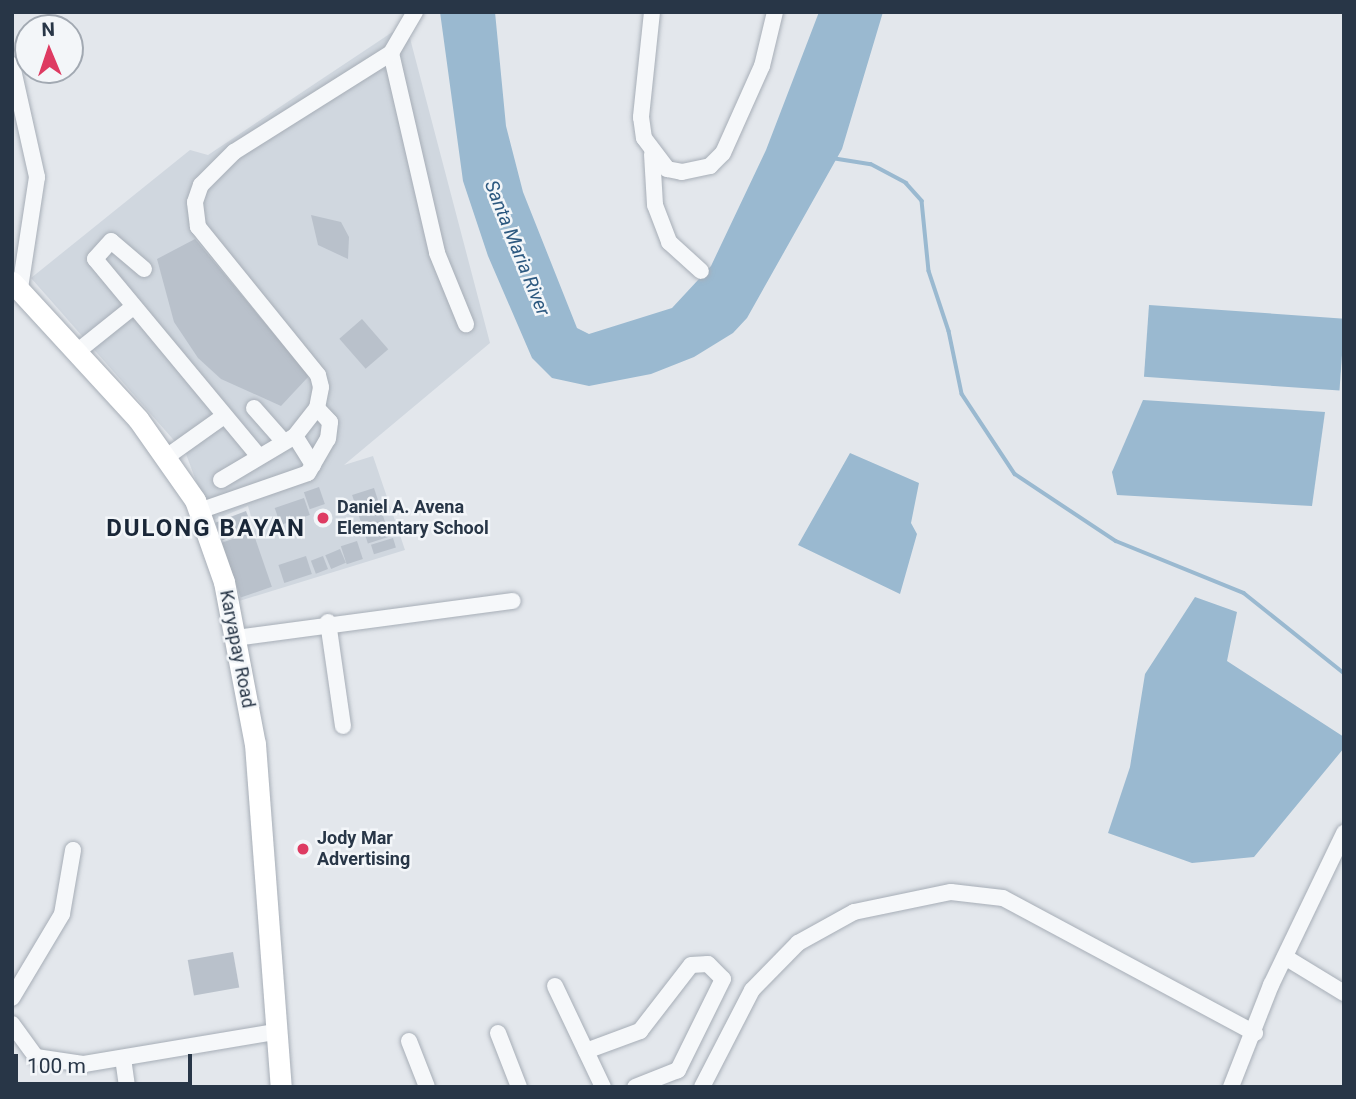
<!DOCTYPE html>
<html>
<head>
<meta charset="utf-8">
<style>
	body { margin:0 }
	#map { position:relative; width:1356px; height:1099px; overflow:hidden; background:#e3e7ec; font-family:Roboto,sans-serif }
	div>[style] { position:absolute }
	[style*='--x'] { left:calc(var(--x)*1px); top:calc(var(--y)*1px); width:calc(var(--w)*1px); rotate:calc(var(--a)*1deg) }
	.built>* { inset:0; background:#d0d7df }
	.water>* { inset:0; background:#9ab9d0; transform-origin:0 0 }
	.stream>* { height:3.5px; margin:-1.75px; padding:0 1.75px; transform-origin:1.75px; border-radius:1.75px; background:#9ab9d0 }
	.building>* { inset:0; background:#b9c1cb; transform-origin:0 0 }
	.roads { filter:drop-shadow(0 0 2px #a7aeb7) drop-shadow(0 0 2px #a7aeb7) }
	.minor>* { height:16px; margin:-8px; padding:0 8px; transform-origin:8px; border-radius:8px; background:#f6f8fa }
	.major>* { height:21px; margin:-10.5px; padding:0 10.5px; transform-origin:10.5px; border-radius:10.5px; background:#fff }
	.dots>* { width:19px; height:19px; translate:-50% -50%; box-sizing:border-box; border:4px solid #f3f6f9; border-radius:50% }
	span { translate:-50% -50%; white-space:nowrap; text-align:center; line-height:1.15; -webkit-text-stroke:5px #f3f6f9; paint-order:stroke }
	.poi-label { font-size:18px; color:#283647; font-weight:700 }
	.left { translate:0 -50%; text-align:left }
	.street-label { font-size:18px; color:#283647 }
	.water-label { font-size:19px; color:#2d5980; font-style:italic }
	.district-label { font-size:24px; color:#1a2738; font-weight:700; letter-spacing:2px }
	.frame { position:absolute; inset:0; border:14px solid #283647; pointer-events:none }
	.north { position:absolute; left:14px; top:14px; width:70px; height:70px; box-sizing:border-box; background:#f3f6f9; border:2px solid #a2a9b2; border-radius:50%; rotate:358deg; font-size:19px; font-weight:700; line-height:28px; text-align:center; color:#283647 }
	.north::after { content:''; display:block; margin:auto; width:24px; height:32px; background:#de3b62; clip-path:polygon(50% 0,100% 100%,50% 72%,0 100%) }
	.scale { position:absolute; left:14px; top:1054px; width:178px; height:32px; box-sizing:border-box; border:4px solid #283647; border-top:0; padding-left:9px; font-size:21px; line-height:24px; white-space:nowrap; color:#283647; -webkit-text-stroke:5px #f3f6f9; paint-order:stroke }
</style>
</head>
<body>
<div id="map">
	<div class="built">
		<div style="clip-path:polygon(406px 23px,490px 343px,344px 465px,373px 456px,405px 550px,236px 602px,217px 543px,255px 530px,248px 506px,211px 521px,186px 454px,31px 278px,190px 150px,208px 155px)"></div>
	</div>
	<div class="water">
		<div style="clip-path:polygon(440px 12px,495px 12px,506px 126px,523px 192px,577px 328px,589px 334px,672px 308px,711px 266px,766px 150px,819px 12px,883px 12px,842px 149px,747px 318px,733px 333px,694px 357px,651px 374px,589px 386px,552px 378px,532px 358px,488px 256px,463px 181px)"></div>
		<div style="left:1149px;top:305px;width:196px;height:72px;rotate:4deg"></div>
		<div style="clip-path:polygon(1143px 400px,1325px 412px,1312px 506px,1117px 495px,1112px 472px)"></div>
		<div style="clip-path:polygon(850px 453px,919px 483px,911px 523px,917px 534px,900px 594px,798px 545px)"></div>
		<div style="clip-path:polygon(1195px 597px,1237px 612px,1227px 661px,1344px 737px,1344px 748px,1254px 857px,1192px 863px,1108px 833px,1130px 767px,1145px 674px)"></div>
	</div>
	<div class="stream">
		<div style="--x:832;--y:158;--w:39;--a:9"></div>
		<div style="--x:871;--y:164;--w:40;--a:28"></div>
		<div style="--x:906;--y:183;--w:24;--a:48"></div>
		<div style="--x:922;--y:201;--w:70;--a:84.3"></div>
		<div style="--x:929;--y:271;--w:63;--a:71.6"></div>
		<div style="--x:949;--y:331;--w:64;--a:78.3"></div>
		<div style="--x:962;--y:394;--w:96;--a:56.5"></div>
		<div style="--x:1015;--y:474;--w:121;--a:33.6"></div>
		<div style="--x:1116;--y:541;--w:138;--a:22.1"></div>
		<div style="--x:1244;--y:593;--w:128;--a:38.7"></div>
	</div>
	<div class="building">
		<div style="clip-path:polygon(311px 215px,341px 222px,349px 237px,348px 259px,318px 245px)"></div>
		<div style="clip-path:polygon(195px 239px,309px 376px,281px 406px,221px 379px,198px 358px,174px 322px,157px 259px)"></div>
		<div style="left:362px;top:319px;width:40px;height:30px;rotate:49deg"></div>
		<div style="left:319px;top:487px;width:18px;height:16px;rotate:71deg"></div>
		<div style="left:374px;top:488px;width:51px;height:23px;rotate:72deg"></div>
		<div style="left:304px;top:498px;width:18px;height:31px;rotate:71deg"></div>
		<div style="left:246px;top:511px;width:19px;height:33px;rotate:69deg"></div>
		<div style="left:253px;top:532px;width:58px;height:33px;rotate:71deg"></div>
		<div style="left:393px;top:538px;width:10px;height:23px;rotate:73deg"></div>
		<div style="left:357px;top:541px;width:19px;height:17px;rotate:72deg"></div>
		<div style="left:340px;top:549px;width:15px;height:16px;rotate:67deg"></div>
		<div style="left:306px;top:556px;width:19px;height:29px;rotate:72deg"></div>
		<div style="left:323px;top:556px;width:14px;height:13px;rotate:69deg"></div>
		<div style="left:233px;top:952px;width:36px;height:46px;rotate:80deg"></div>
	</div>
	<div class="roads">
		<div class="minor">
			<div style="--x:652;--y:12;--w:106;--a:96"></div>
			<div style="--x:641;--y:117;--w:21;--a:82"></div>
			<div style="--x:644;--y:138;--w:39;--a:53"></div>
			<div style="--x:667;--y:169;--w:15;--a:11"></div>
			<div style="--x:682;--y:172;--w:29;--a:-12"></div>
			<div style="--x:710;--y:166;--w:18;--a:-45"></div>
			<div style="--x:723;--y:153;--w:95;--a:-65.9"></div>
			<div style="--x:762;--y:66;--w:56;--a:-76.5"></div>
			<div style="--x:391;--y:53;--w:205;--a:77"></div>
			<div style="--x:437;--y:253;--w:77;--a:67.8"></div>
			<div style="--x:12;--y:65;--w:115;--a:77.4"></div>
			<div style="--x:37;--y:177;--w:112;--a:98.7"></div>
			<div style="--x:652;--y:154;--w:51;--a:86.6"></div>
			<div style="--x:655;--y:205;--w:40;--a:69"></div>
			<div style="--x:669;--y:242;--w:43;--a:42.2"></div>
			<div style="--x:144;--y:269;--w:43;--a:-139.7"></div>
			<div style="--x:111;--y:241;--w:24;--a:132"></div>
			<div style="--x:95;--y:259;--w:255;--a:50.3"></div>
			<div style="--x:78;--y:351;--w:70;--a:-38.7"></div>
			<div style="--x:254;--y:408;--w:45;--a:48.6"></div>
			<div style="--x:295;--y:436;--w:34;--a:58"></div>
			<div style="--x:165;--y:458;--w:72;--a:-35.4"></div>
			<div style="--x:221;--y:480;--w:86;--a:-30.7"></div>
			<div style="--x:295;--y:436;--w:36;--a:-52"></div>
			<div style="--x:317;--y:408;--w:21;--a:-79"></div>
			<div style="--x:321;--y:387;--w:12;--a:-104"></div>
			<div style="--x:318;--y:375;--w:191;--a:-129"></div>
			<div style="--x:198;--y:227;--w:25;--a:-97"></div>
			<div style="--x:195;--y:202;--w:18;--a:-71"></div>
			<div style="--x:201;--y:185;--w:47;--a:-45"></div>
			<div style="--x:234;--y:152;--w:186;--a:-32.2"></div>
			<div style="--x:391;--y:53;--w:48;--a:-59.7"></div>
			<div style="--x:199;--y:511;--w:115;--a:-19.2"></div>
			<div style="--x:308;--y:473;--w:39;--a:-60"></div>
			<div style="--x:328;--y:439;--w:17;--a:-83"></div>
			<div style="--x:330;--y:422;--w:19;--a:-133"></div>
			<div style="--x:328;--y:622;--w:105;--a:81.8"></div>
			<div style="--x:235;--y:638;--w:280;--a:-7.6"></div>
			<div style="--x:1285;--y:957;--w:69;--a:31.4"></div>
			<div style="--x:555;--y:986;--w:112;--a:64.6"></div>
			<div style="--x:12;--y:998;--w:98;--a:-59.2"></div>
			<div style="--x:62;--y:914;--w:65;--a:-80.2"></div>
			<div style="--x:12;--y:1024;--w:41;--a:54"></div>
			<div style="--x:36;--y:1057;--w:49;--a:8.3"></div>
			<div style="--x:84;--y:1064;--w:194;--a:-9.5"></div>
			<div style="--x:498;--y:1033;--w:58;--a:68.7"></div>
			<div style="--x:409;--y:1041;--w:49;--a:68.6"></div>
			<div style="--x:586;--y:1051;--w:58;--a:-20.3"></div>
			<div style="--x:640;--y:1031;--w:83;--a:-52.3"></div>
			<div style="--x:691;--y:965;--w:17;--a:-3"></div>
			<div style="--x:708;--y:964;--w:21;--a:45"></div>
			<div style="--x:723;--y:979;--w:102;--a:116.3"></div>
			<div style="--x:678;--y:1070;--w:46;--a:158.4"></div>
			<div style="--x:123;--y:1058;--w:29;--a:82"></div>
			<div style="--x:702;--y:1087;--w:109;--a:-62.7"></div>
			<div style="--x:752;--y:990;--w:66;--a:-45.6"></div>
			<div style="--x:798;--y:943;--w:64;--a:-29"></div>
			<div style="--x:854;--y:912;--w:99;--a:-11.7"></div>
			<div style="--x:951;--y:892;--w:52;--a:6.6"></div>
			<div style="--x:1003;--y:898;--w:286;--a:28.2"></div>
			<div style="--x:1231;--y:1087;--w:110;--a:-68.6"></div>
			<div style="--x:1271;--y:985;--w:169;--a:-64.3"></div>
		</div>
		<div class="major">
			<div style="--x:12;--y:282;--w:186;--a:47.4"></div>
			<div style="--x:138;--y:419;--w:99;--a:54.9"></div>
			<div style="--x:195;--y:500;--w:87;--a:70.5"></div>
			<div style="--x:224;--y:582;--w:165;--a:79.2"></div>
			<div style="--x:255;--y:744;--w:344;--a:85.7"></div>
		</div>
	</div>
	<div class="dots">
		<div style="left:323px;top:518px;background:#de3b62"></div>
		<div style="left:303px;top:849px;background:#de3b62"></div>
	</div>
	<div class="poi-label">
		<span class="left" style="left:337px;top:518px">Daniel A. Avena<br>Elementary School</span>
		<span class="left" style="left:317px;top:849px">Jody Mar<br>Advertising</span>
	</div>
	<div class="street-label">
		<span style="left:237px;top:649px;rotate:79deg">Karyapay Road</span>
	</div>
	<div class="water-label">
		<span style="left:517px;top:248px;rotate:68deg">Santa Maria River</span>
	</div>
	<div class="district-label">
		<span style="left:206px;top:529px">DULONG BAYAN</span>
	</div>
	<div class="frame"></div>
	<div class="north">N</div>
	<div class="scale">100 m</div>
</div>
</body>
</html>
